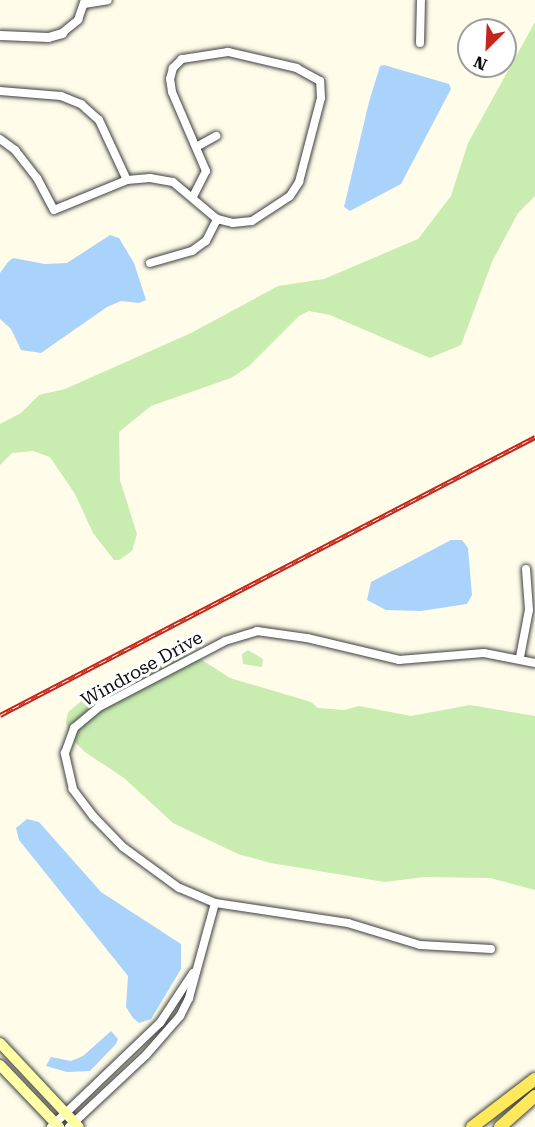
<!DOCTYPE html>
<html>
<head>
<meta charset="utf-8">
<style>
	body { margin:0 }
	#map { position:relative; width:535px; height:1127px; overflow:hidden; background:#fffdea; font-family:"Roboto Serif",serif }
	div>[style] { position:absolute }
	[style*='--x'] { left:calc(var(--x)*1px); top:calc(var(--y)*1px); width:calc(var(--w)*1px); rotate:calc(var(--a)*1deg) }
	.green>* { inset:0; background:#c9ecb1 }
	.water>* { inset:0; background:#aad3fb }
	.roads { filter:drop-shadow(0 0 2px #3e3e3e) drop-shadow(0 0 2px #3e3e3e) }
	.minor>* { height:8px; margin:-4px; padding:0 4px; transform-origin:4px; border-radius:4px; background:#fff }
	.tertiary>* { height:9px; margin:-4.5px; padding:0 4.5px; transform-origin:4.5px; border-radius:4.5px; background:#fff }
	.secondary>* { height:10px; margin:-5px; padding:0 5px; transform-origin:5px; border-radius:5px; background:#ffffa5 }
	.primary>* { height:12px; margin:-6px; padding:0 6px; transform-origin:6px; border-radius:6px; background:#ffe95a }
	.rail>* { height:4.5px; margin-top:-2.25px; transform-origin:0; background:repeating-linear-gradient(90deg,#fff 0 7px,#c5251a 0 14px); box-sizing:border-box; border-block:2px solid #c5251a }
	span { translate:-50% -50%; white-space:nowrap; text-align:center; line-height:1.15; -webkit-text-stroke:6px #fff; paint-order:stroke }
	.street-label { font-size:18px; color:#0b0b0b }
	.north { position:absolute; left:457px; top:18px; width:60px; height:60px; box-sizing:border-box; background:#fff; border:2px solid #9d9d9d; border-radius:50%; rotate:204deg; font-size:16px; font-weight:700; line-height:24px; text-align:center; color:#0b0b0b }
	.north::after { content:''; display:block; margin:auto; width:21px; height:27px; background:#c5251a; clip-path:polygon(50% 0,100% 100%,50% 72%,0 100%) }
</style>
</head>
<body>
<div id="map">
	<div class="green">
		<div style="clip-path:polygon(535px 22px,535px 196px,518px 213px,492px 262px,461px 345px,430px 358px,330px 315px,309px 311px,299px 316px,249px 366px,231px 378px,151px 406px,119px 432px,120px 480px,137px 534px,132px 551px,119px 560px,114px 560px,93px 533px,75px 494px,50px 457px,33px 451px,12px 453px,0 465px,0 424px,21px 413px,39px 395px,65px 389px,191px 333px,278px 286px,324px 279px,418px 239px,451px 196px,468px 143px)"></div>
		<div style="clip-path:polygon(248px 650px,263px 659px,262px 667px,243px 664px,242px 654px)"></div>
		<div style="clip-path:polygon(183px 655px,202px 660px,230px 678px,311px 702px,318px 708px,344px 710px,359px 706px,411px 716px,470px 705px,535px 716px,535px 890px,490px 878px,424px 877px,385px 882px,271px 863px,238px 854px,173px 823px,124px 778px,85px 752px,71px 738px,66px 722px,68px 712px,83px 700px,117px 693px,132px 679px)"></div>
	</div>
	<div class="water">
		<div style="clip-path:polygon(384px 65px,449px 84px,451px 89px,401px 184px,350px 211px,344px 207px,369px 102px,380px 66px)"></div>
		<div style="clip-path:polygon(110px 235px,119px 238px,134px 263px,146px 300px,139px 303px,121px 301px,107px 307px,41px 353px,21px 350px,11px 329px,0 319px,0 273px,8px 262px,13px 258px,45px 264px,67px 263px)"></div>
		<div style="clip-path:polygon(451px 540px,462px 540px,468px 548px,472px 595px,467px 604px,421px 611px,386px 610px,367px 600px,371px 582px)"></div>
		<div style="clip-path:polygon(27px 819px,39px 822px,101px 892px,181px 944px,181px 969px,151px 1019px,139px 1023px,133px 1018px,126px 1007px,128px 976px,19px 840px,16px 828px)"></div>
		<div style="clip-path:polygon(111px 1031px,118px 1039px,116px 1044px,90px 1071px,67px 1072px,46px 1066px,51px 1057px,71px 1061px,83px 1056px)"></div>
	</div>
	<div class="roads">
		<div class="minor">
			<div style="--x:84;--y:4;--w:24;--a:-9"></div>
			<div style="--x:62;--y:33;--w:21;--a:-39"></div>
			<div style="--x:78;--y:20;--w:21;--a:-71"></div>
			<div style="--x:420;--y:43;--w:43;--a:-88.7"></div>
			<div style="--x:0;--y:91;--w:61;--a:4.7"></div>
			<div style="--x:61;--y:96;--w:22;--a:22"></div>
			<div style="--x:81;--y:104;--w:24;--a:42"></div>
			<div style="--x:99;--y:120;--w:66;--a:65"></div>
			<div style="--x:0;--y:139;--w:19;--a:36"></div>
			<div style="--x:15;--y:150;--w:36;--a:52"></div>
			<div style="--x:37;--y:178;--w:36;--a:62"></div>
			<div style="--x:54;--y:210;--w:79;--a:-22.3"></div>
			<div style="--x:127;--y:180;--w:23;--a:-5"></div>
			<div style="--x:150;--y:178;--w:23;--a:10"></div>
			<div style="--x:173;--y:182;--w:57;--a:40.1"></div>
			<div style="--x:217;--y:219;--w:16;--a:14"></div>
			<div style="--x:233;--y:223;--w:19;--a:-6"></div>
			<div style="--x:252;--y:221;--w:45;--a:-33.3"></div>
			<div style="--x:290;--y:196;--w:17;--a:-57"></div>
			<div style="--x:299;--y:182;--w:87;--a:-75.3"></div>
			<div style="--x:321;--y:98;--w:17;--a:-93"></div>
			<div style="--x:320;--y:81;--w:26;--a:-151"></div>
			<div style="--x:297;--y:68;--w:71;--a:-166.9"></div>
			<div style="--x:228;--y:52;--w:47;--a:171.3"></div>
			<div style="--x:182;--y:59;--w:13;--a:135"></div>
			<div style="--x:173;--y:68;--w:11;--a:105"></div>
			<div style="--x:170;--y:79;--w:13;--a:81"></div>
			<div style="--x:172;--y:92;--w:86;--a:66.7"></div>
			<div style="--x:206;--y:171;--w:28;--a:117"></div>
			<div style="--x:198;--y:146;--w:21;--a:-29"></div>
			<div style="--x:150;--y:263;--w:44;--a:-15.9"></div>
			<div style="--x:192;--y:251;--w:17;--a:-36"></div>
			<div style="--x:206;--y:241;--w:25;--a:-63"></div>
			<div style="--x:520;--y:657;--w:48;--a:-79.2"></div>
			<div style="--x:529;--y:610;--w:41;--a:-94.2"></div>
			<div style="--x:491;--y:949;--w:71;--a:-176.8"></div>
			<div style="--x:420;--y:945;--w:75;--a:-163"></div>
			<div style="--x:348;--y:923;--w:134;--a:-171.4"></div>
			<div style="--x:215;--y:903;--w:39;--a:-157"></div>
			<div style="--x:179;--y:888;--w:69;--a:-143.8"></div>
			<div style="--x:123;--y:847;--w:43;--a:-134.1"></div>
			<div style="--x:93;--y:816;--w:34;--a:-127"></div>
			<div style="--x:73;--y:789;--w:37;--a:-103"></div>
			<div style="--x:65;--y:753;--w:27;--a:-70"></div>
			<div style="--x:74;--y:728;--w:33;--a:-40"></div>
			<div style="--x:99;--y:707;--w:142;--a:-27.6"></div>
			<div style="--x:225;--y:641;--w:34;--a:-17"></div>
			<div style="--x:257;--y:631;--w:50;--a:8"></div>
			<div style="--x:307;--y:638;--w:95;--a:13.4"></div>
			<div style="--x:399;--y:660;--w:85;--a:-4.7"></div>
			<div style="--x:484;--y:653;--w:52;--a:11.1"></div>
			<div style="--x:51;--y:1127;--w:151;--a:-43.7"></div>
			<div style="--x:160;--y:1023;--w:60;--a:-56.6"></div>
			<div style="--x:69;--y:1127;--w:105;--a:-43.1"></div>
			<div style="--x:146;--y:1055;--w:52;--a:-48.9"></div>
			<div style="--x:180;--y:1016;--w:20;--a:-63"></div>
			<div style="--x:189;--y:998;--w:98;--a:-74.7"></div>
		</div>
		<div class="tertiary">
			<div style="--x:0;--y:35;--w:48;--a:2.4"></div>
			<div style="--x:48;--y:37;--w:15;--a:-16"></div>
		</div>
		<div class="secondary">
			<div style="--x:0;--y:1043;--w:115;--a:46.8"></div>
			<div style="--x:0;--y:1065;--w:86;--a:46.4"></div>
		</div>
		<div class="primary">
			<div style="--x:472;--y:1127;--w:79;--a:-37.3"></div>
			<div style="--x:500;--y:1127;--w:47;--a:-41.5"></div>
		</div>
	</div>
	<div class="rail">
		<div style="--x:0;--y:715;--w:603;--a:-27.46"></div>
	</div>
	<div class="street-label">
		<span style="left:142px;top:669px;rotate:-29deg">Windrose Drive</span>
	</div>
	<div class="north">N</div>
</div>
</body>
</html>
